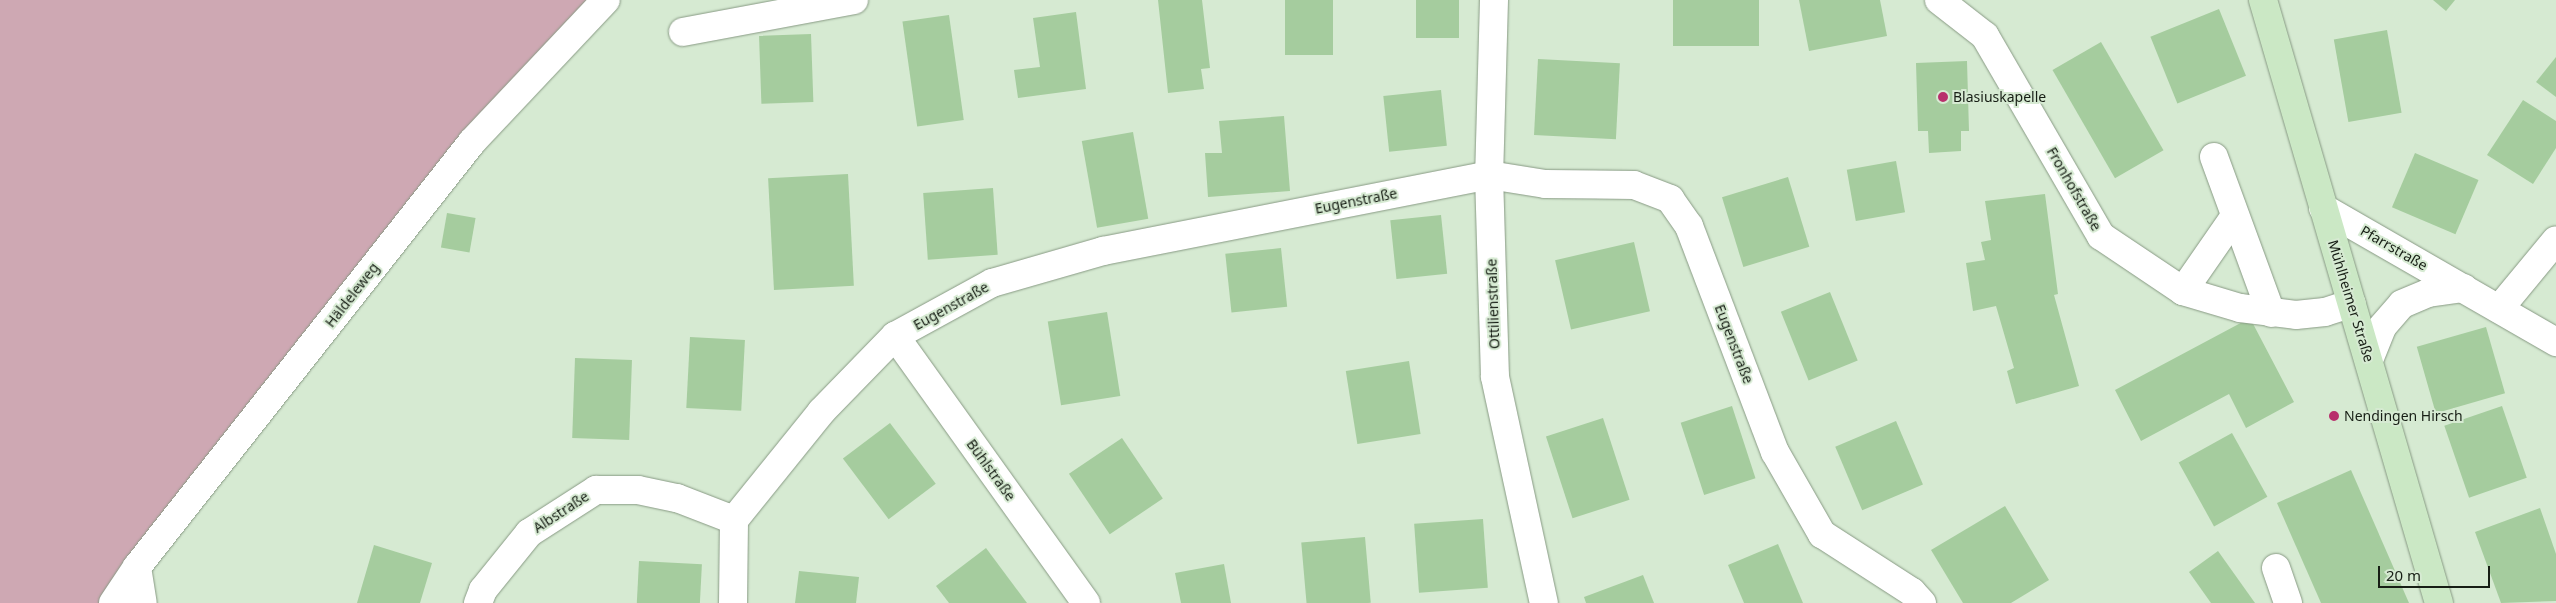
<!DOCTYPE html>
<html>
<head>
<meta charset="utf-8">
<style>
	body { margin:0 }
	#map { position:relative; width:2556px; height:603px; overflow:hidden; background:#d6ead2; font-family:"Noto Sans",sans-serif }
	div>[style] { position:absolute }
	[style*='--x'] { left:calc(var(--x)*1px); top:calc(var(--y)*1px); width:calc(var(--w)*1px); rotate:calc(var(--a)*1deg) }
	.green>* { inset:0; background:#cea8b3 }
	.building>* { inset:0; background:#a5cc9e; transform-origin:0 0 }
	.roads { filter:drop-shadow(0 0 1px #889a84) drop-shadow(0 0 1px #889a84) }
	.minor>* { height:28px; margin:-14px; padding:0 14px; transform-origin:14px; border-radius:14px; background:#fff }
	.major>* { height:28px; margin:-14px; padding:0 14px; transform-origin:14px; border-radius:14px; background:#cbe8c5 }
	.dots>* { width:14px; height:14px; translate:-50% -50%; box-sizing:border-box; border:2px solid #d6ead2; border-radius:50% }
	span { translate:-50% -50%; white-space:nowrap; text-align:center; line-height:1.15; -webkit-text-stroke:4px #d6ead2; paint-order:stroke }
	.poi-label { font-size:14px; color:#171e15 }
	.left { translate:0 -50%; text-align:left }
	.street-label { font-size:14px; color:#171e15 }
	.scale { position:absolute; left:2378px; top:566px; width:112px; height:22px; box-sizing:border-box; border:2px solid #171e15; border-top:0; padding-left:6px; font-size:15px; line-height:18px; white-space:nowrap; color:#171e15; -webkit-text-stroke:4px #d6ead2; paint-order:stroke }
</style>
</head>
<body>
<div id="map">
	<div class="green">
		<div style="clip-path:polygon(0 0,606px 0,472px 142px,113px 603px,0 603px)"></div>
	</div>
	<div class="building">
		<div style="clip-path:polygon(1158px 0,1202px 0,1210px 68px,1201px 69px,1204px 89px,1168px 93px)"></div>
		<div style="left:1285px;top:0;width:48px;height:55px"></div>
		<div style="left:1416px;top:0;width:43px;height:38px"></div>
		<div style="left:1673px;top:0;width:86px;height:46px"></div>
		<div style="clip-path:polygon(1799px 0,1880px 0,1887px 36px,1809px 51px)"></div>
		<div style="clip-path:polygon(2433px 0,2455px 0,2446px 11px)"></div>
		<div style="left:2219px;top:9px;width:72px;height:74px;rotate:68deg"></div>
		<div style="clip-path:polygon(1076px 12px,1086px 89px,1018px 98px,1014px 70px,1040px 67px,1033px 18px)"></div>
		<div style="left:949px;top:15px;width:106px;height:47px;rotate:82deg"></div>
		<div style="left:2387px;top:30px;width:84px;height:54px;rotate:80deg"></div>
		<div style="left:811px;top:34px;width:68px;height:52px;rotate:88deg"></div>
		<div style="left:2101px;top:42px;width:125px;height:56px;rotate:60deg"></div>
		<div style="clip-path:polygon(2556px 57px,2556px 97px,2536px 82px)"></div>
		<div style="left:1538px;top:59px;width:82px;height:76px;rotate:3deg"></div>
		<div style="clip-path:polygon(1967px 61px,1969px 131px,1961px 131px,1961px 151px,1929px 153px,1928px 131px,1918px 131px,1916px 63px)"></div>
		<div style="left:1441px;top:90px;width:56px;height:58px;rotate:84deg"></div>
		<div style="clip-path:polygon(2523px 100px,2556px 121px,2556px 148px,2533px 184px,2487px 155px)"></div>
		<div style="clip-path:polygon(1284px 116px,1290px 191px,1208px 197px,1205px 153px,1222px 153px,1219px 121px)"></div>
		<div style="left:1133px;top:132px;width:88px;height:52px;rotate:80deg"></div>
		<div style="left:2415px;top:153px;width:69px;height:59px;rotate:23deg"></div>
		<div style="left:1896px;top:161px;width:52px;height:50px;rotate:80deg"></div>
		<div style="left:848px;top:174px;width:112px;height:80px;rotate:87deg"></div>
		<div style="left:1788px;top:177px;width:73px;height:69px;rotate:73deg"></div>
		<div style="left:993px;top:188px;width:67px;height:70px;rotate:86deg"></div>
		<div style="clip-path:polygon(2045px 194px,2058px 294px,2054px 295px,2079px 386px,2016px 404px,2007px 371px,2014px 368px,1996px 306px,1973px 311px,1966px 263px,1985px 260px,1981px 242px,1991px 240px,1985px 201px)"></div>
		<div style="left:447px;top:213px;width:29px;height:35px;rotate:10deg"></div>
		<div style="left:1441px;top:215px;width:59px;height:51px;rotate:84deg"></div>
		<div style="left:1634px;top:242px;width:71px;height:81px;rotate:77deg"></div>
		<div style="left:1281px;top:248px;width:59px;height:56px;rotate:84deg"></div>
		<div style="left:1830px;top:292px;width:74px;height:53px;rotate:68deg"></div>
		<div style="left:1107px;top:312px;width:85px;height:60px;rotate:81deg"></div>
		<div style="clip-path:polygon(2250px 318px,2294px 402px,2246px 428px,2229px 394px,2141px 441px,2115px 390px)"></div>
		<div style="left:2486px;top:327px;width:69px;height:72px;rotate:74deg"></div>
		<div style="left:690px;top:337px;width:55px;height:71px;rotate:3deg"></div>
		<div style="left:575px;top:358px;width:57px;height:80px;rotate:2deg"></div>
		<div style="left:1409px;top:361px;width:74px;height:64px;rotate:81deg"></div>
		<div style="left:1732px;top:406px;width:76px;height:54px;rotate:72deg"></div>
		<div style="left:2502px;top:406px;width:76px;height:61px;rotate:71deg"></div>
		<div style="left:1603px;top:418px;width:86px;height:60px;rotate:72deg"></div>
		<div style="left:1896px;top:421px;width:69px;height:66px;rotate:67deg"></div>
		<div style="left:890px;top:423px;width:76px;height:59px;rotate:53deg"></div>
		<div style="left:2232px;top:433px;width:73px;height:61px;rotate:61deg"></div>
		<div style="left:1122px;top:438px;width:73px;height:64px;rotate:56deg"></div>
		<div style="clip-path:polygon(2351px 470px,2409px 603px,2321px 603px,2277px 503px)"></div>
		<div style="clip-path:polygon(2005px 506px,2049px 580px,2011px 603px,1963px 603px,1931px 550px)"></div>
		<div style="clip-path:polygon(2540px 508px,2556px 554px,2556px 601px,2501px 603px,2475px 532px)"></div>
		<div style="left:1483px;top:519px;width:69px;height:69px;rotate:86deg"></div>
		<div style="left:1365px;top:537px;width:66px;height:64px;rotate:85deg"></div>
		<div style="clip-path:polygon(1778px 544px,1803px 603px,1744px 603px,1728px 565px)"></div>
		<div style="clip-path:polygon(374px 545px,432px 563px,420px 603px,357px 603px)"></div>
		<div style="clip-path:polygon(986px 548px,1027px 603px,949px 603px,936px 586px)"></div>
		<div style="clip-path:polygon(2218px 551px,2255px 603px,2211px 603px,2189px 572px)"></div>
		<div style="left:639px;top:561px;width:63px;height:42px;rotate:3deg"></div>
		<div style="clip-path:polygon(1224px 564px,1231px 603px,1181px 603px,1175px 573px)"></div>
		<div style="clip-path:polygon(799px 571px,859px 577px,856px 603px,795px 603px)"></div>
		<div style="clip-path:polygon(1643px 575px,1654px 603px,1586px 603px,1584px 597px)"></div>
	</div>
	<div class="roads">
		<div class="minor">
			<div style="--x:1494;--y:0;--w:175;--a:91.6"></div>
			<div style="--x:1489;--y:175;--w:202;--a:88.3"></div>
			<div style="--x:1495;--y:377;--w:231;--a:77.8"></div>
			<div style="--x:1939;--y:0;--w:58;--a:38"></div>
			<div style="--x:1985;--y:36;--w:231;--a:59.9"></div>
			<div style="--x:2101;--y:236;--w:99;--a:33.9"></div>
			<div style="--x:2183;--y:291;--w:59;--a:16.6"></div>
			<div style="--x:2240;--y:308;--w:56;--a:7.1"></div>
			<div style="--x:2296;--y:315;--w:29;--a:-6"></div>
			<div style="--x:2325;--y:312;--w:28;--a:-18"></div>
			<div style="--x:683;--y:32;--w:174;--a:-10.6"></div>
			<div style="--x:2214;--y:157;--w:166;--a:69.9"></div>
			<div style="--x:2323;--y:208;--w:269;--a:29.9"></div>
			<div style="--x:2183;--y:291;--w:91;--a:-55.3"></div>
			<div style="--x:2499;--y:309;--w:89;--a:-50.4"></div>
			<div style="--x:895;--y:336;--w:328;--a:54.4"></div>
			<div style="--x:2369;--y:360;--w:35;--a:-68"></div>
			<div style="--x:2382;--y:327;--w:30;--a:-49"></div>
			<div style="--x:2402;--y:304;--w:28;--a:-23"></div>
			<div style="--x:2428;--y:293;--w:36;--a:-8"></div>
			<div style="--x:137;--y:567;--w:36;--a:81"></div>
			<div style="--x:2276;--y:568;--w:37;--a:71"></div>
			<div style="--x:113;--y:603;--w:43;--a:-56.3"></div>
			<div style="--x:137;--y:567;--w:541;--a:-51.75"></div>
			<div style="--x:472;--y:142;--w:195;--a:-46.7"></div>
			<div style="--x:478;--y:603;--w:14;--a:-69"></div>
			<div style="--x:483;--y:590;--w:73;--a:-51.1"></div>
			<div style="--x:529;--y:533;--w:80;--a:-32.7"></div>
			<div style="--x:596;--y:490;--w:42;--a:0"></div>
			<div style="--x:638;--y:490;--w:40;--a:12"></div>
			<div style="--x:677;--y:498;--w:61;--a:21.1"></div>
			<div style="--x:733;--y:603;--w:83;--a:-89.3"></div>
			<div style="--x:734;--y:520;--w:139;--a:-51.1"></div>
			<div style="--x:821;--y:412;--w:106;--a:-45.8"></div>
			<div style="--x:895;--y:336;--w:111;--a:-28.7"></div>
			<div style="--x:992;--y:283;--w:116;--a:-16.1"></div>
			<div style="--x:1103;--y:251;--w:393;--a:-11.1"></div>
			<div style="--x:1489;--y:175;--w:57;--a:9.1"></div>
			<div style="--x:1545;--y:184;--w:89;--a:0.6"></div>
			<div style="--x:1634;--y:185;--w:39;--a:21"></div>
			<div style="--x:1670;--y:199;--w:33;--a:55"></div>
			<div style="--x:1689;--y:226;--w:242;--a:69.2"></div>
			<div style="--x:1775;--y:452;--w:95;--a:60.2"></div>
			<div style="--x:1822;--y:534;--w:107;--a:32.8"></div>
			<div style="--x:1912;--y:592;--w:15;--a:48"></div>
		</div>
		<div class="major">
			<div style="--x:2263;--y:0;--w:628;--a:73.73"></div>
		</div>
	</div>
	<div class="dots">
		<div style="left:1943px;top:97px;background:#b82f6c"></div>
		<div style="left:2334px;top:416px;background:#b82f6c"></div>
	</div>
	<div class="poi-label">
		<span class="left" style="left:1953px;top:97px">Blasiuskapelle</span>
		<span class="left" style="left:2344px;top:416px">Nendingen Hirsch</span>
	</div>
	<div class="street-label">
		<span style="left:2074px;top:189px;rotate:60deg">Fronhofstraße</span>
		<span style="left:1356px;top:201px;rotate:-11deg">Eugenstraße</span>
		<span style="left:2394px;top:248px;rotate:30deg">Pfarrstraße</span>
		<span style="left:352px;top:295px;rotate:-52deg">Häldeleweg</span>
		<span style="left:2351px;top:301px;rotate:73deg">Mühlheimer Straße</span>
		<span style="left:1493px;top:304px;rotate:-92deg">Ottilienstraße</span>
		<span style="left:951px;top:306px;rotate:-29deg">Eugenstraße</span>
		<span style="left:1734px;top:344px;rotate:69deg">Eugenstraße</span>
		<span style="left:991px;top:470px;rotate:54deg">Bühlstraße</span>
		<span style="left:561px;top:512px;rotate:-33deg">Albstraße</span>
	</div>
	<div class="scale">20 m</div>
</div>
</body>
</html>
